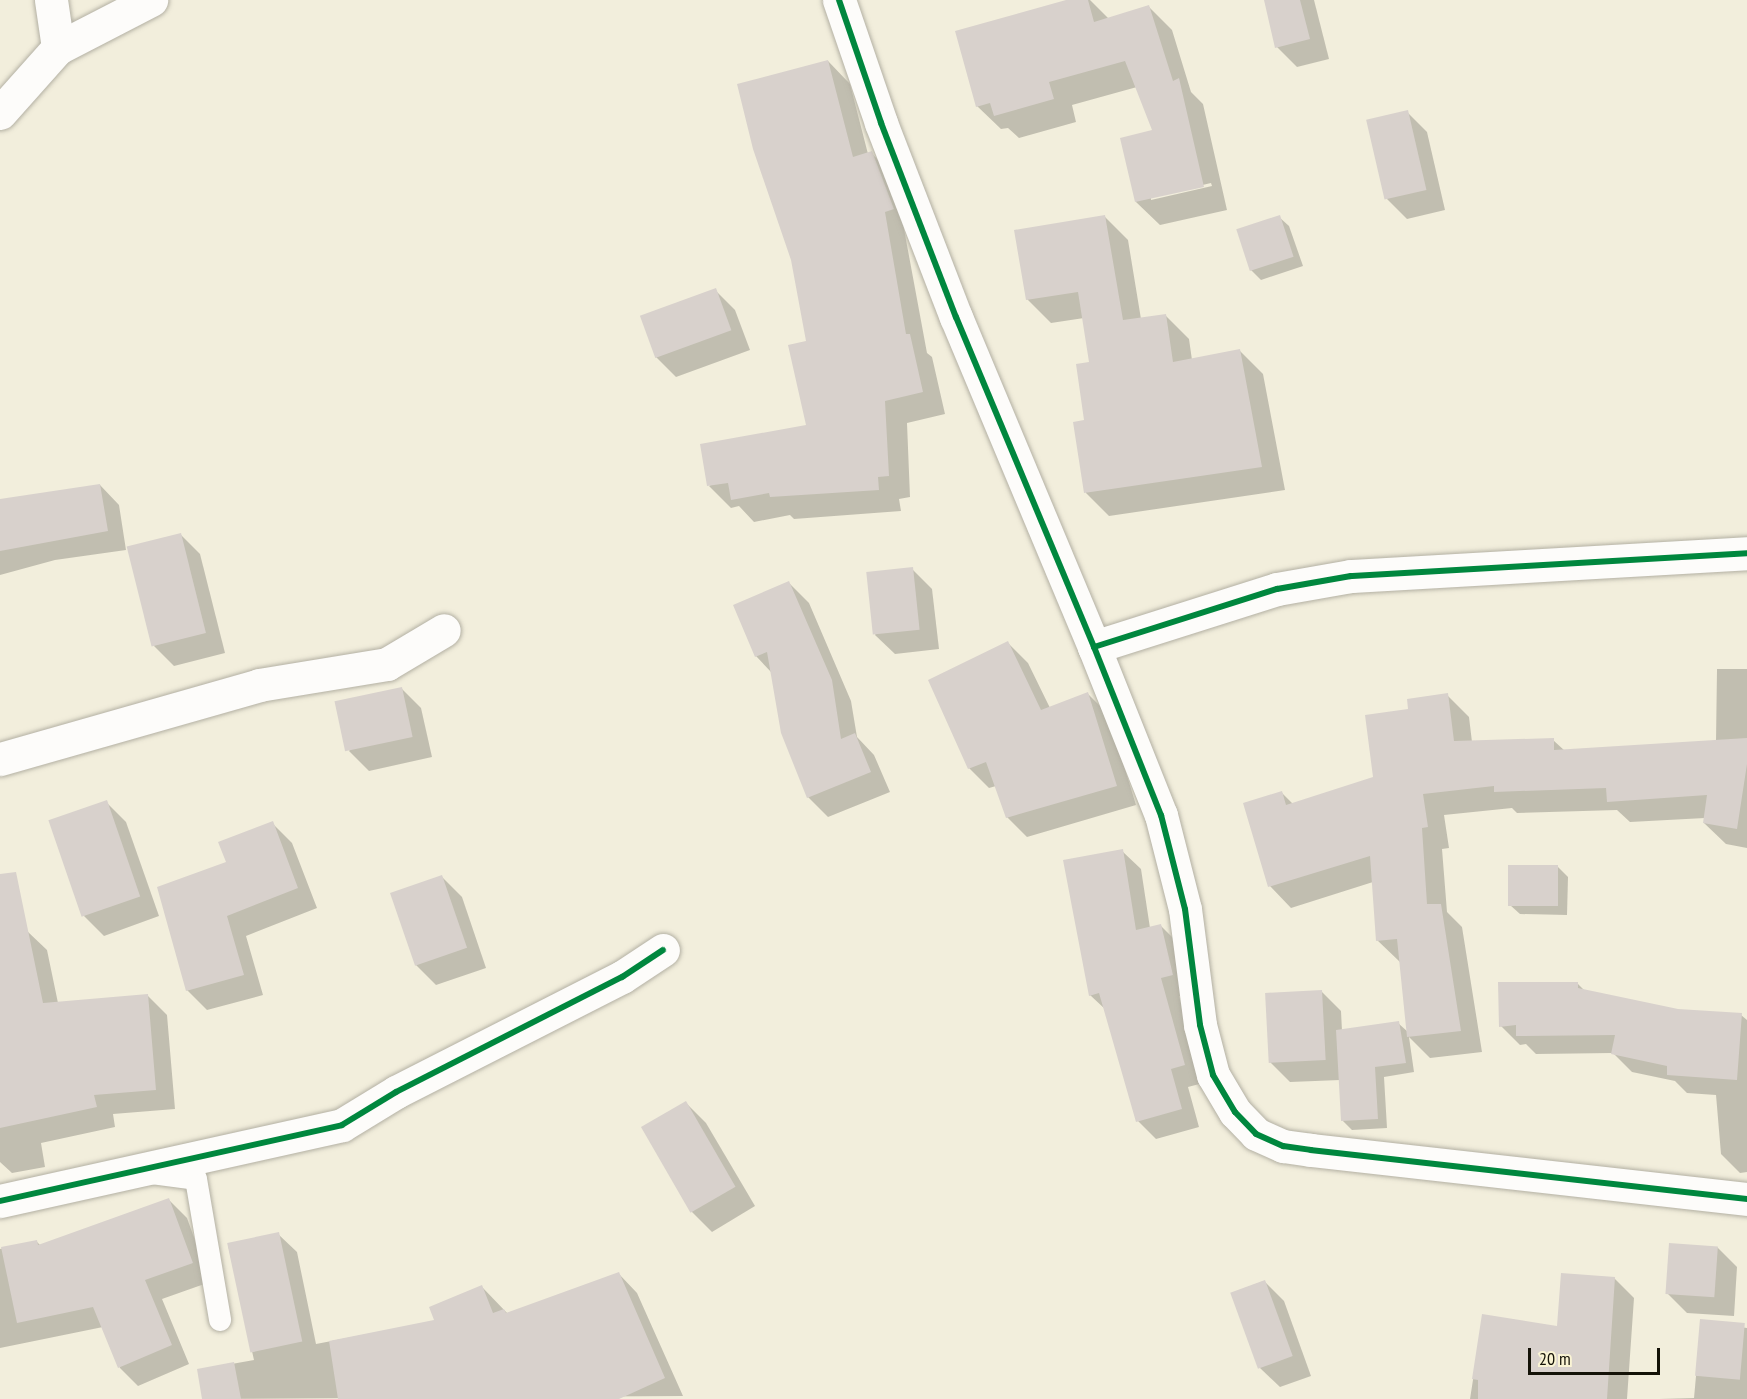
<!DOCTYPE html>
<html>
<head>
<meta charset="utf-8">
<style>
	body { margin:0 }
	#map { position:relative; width:1747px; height:1399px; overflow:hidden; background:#f2eedc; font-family:"PT Sans Narrow",sans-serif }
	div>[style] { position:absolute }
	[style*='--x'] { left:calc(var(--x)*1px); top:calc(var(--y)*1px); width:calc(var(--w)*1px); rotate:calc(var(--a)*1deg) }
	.shadow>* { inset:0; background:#0003 }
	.building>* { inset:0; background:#d8d1cc; transform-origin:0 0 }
	.roads { filter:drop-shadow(0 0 2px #b3b0a3) drop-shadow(0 0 2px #b3b0a3) }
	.lane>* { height:22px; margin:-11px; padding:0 11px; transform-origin:11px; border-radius:11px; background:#fdfcfa }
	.street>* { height:33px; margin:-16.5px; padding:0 16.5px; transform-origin:16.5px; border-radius:16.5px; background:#fdfcfa }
	.cycleway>* { height:6px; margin:-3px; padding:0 3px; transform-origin:3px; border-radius:3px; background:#00873e }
	span { translate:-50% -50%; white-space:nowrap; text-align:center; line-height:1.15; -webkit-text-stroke:6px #faf4d4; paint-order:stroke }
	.scale { position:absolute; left:1528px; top:1348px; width:132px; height:27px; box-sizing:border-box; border:3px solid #141207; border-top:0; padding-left:8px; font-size:18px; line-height:21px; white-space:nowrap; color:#141207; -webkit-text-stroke:4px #faf4d4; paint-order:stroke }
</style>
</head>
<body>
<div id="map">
	<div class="shadow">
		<div style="clip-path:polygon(evenodd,1072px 0,1090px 0,1109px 19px,1148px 6px,1172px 30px,1191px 92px,1203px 104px,1227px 210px,1160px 225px,1136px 202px,1154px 131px,1137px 87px,1072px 105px,1076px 122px,1019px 138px,1008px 128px,1001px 129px,977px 106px,1072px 0,1211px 183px,1212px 186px,1151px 200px,1151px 197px,1211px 183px)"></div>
		<div style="clip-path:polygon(1266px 0,1314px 0,1329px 59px,1297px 67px,1277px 47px)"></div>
		<div style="clip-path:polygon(828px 61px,850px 84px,868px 154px,871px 153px,894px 175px,927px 353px,932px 357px,945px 414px,907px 423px,910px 497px,899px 499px,901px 511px,794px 519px,790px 515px,754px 522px,739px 506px,731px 508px,709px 486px,808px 426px,807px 342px)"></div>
		<div style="clip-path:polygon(1407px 112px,1427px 132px,1445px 210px,1407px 219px,1387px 199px)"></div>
		<div style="clip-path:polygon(1104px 216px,1128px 240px,1141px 319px,1165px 315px,1189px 339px,1192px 360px,1240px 351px,1263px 374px,1285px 490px,1109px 516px,1086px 493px,1091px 364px,1084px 318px,1051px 323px,1027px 299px)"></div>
		<div style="clip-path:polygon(1279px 217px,1289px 226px,1303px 266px,1261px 280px,1251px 270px)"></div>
		<div style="clip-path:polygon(715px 290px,735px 310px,750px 350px,676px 377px,656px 357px)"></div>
		<div style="clip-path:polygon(100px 485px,119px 505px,126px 550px,55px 560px,0 575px,0 500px)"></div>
		<div style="clip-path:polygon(180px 534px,200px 554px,225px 653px,174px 666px,154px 646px)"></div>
		<div style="clip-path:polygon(912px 569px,932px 589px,939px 649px,895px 654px,875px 635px)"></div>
		<div style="clip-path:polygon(789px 583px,809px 603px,851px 701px,857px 737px,874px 755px,890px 792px,828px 817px,808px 797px,771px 672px,756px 656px)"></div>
		<div style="clip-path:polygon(1008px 643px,1028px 663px,1050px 708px,1088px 694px,1108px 714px,1136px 805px,1027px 837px,1007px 817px,996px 786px,989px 788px,969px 768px)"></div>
		<div style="clip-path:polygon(1717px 669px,1747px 669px,1747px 848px,1726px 844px,1704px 823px,1705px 818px,1630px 822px,1617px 810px,1517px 813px,1512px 808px,1444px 815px,1449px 848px,1442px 849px,1447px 912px,1462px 927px,1482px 1052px,1430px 1058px,1409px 1037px,1414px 1072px,1384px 1077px,1387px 1128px,1352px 1130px,1342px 1120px,1340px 1080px,1290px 1082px,1270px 1062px,1321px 991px,1341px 1011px,1342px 1031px,1398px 1023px,1408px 1032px,1400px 962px,1377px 940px,1373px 882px,1291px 908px,1270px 886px,1282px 793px,1293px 804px,1374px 778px,1410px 711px,1447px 695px,1469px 717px,1472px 742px,1553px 740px,1565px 751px,1716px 741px)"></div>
		<div style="clip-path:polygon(401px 688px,421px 708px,432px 757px,369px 771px,349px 751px)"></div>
		<div style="clip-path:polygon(106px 802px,126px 822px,159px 916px,104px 936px,84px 916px)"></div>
		<div style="clip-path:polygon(272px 823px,292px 843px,317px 908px,246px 936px,263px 995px,207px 1010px,187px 990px,228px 863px)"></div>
		<div style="clip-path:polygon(1122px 851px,1141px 869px,1150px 928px,1161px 926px,1179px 944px,1191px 993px,1179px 996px,1203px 1083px,1188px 1087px,1199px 1127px,1156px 1139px,1138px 1121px,1106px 1010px,1090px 995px)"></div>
		<div style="clip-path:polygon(1558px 867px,1568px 877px,1567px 915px,1520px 914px,1510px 905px)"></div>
		<div style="clip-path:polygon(442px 877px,462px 897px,486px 968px,436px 985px,416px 965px)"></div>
		<div style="clip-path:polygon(27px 931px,47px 950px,58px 1003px,147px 995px,167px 1015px,175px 1109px,113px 1114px,115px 1127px,41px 1143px,45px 1167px,12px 1173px,0 1162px,0 937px)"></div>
		<div style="clip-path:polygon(1578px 984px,1585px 991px,1678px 1011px,1741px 1015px,1747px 1020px,1747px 1172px,1740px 1173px,1721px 1154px,1716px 1095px,1687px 1093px,1675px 1081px,1632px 1072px,1613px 1053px,1536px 1054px,1526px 1044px,1520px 1045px,1501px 1026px)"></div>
		<div style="clip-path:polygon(686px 1103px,706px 1123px,755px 1206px,712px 1232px,692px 1212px)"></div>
		<div style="clip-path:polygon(169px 1200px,187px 1218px,210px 1282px,162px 1299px,189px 1364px,138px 1386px,120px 1368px,103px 1327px,0 1348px,0 1249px,36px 1241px,40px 1245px)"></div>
		<div style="clip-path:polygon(278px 1234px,297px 1252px,316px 1344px,436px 1321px,482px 1287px,508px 1314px,619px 1274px,637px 1293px,683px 1396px,204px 1399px,198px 1370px,254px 1360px,228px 1245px)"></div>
		<div style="clip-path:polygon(1717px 1247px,1737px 1267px,1734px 1316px,1687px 1313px,1667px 1293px)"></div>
		<div style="clip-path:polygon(1614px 1278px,1634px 1298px,1627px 1399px,1470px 1399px,1483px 1316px,1559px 1328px)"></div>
		<div style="clip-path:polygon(1264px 1281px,1284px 1301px,1311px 1376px,1280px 1387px,1260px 1368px,1232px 1293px)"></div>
		<div style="clip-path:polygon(1701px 1321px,1747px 1328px,1747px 1399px,1659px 1399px,1694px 1398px)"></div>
	</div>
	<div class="building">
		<div style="clip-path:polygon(1066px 0,1088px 0,1094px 22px,1149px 5px,1173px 81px,1179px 78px,1204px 187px,1135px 202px,1120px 138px,1152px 130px,1125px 61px,1049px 82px,1054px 99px,994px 116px,990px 103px,976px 107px,955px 31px)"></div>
		<div style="clip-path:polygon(1264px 0,1300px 0,1310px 39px,1275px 48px)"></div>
		<div style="clip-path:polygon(828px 60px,853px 157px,872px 151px,894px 209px,885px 212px,906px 334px,910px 334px,923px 392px,885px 401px,889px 476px,878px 477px,879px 490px,770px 497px,769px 493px,731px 500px,728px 483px,707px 486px,700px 444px,806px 425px,788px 345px,806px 341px,791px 260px,753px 149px,737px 84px)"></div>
		<div style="left:1408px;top:110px;width:82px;height:43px;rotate:77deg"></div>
		<div style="clip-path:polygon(1105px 215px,1123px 320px,1166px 314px,1173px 362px,1240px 349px,1262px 467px,1084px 493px,1073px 422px,1084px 420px,1076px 364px,1089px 362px,1078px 292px,1026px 300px,1014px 230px)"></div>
		<div style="left:1280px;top:215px;width:44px;height:46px;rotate:72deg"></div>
		<div style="left:716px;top:288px;width:45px;height:81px;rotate:70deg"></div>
		<div style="clip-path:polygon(100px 484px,108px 531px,0 551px,0 499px)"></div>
		<div style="left:181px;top:533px;width:103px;height:56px;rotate:76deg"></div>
		<div style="left:913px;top:567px;width:63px;height:47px;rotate:84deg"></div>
		<div style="clip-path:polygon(789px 581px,832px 680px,841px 739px,855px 733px,871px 772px,807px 798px,781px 733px,767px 652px,755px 657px,733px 605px)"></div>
		<div style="clip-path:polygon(1008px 641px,1041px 710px,1088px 692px,1117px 786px,1006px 818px,986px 762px,968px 769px,928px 680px)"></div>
		<div style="left:402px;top:687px;width:51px;height:69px;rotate:78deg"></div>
		<div style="clip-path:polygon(1448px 693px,1454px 741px,1554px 738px,1554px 750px,1747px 738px,1747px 764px,1737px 829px,1703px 823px,1707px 795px,1607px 802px,1606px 788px,1494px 792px,1494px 786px,1423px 794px,1428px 827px,1422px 828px,1427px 904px,1441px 904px,1461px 1031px,1407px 1037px,1397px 939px,1376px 941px,1370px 856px,1268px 887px,1243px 803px,1282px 791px,1286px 805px,1373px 777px,1365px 715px,1408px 709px,1407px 699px)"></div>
		<div style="left:107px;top:800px;width:102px;height:62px;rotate:71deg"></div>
		<div style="clip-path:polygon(273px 821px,298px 888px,227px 916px,244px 975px,186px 991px,157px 887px,226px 862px,218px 842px)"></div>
		<div style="clip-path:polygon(1123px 849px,1136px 930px,1161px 924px,1173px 975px,1161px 978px,1185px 1065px,1171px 1069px,1182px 1109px,1136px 1122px,1099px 993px,1089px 996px,1063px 860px)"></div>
		<div style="left:1558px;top:865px;width:41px;height:50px;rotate:90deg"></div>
		<div style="clip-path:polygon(16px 872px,43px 1003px,148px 994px,156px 1090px,94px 1095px,97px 1107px,0 1128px,0 874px)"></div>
		<div style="left:442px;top:875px;width:77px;height:55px;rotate:71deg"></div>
		<div style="clip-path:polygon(1498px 982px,1578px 982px,1578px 988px,1678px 1009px,1742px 1013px,1737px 1080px,1667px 1075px,1667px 1066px,1611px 1054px,1615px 1035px,1516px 1036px,1516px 1025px,1499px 1027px)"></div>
		<div style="left:1322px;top:990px;width:70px;height:57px;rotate:87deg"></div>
		<div style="clip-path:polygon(1399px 1021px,1406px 1063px,1375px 1067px,1378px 1119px,1341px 1121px,1336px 1030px)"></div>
		<div style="left:686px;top:1101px;width:99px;height:52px;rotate:60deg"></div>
		<div style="clip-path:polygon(169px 1198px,193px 1263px,145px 1280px,172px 1345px,118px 1368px,93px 1307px,17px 1323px,1px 1247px,37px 1240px,38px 1245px)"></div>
		<div style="left:279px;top:1232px;width:112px;height:53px;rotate:78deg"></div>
		<div style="left:1669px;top:1243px;width:49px;height:51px;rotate:4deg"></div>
		<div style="clip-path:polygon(619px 1272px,665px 1378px,619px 1399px,338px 1399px,329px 1341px,434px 1320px,429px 1307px,482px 1285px,493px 1313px,504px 1309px,506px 1313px)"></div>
		<div style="clip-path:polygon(1561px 1273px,1615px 1277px,1607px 1399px,1478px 1399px,1478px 1380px,1472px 1379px,1482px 1314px,1557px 1326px)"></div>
		<div style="left:1265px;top:1280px;width:81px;height:37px;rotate:70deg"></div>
		<div style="left:1700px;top:1319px;width:45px;height:57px;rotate:5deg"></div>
		<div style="clip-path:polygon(234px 1362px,241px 1399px,202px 1399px,197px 1369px)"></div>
	</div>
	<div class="roads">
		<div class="lane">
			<div style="--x:152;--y:1173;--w:44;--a:7.8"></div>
			<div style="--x:196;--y:1179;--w:143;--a:80.3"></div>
		</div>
		<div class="street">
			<div style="--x:51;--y:0;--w:49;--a:81.7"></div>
			<div style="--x:839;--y:0;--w:130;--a:71.1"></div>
			<div style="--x:881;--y:123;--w:208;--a:68.9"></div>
			<div style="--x:956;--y:317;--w:358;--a:67.3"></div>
			<div style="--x:1094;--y:647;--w:192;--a:-17.6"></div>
			<div style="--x:1277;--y:589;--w:75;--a:-10"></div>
			<div style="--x:1351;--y:576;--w:397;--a:-3.3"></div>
			<div style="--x:0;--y:113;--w:87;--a:-48.3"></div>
			<div style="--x:58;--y:48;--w:105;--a:-27.3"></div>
			<div style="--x:1094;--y:647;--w:181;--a:68.3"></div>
			<div style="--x:1161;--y:815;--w:97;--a:75.7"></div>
			<div style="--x:1185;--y:909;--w:117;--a:82.6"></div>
			<div style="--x:1200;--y:1025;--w:52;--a:75.4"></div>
			<div style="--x:1213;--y:1075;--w:43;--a:59.3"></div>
			<div style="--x:1235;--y:1112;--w:30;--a:46"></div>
			<div style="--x:1256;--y:1134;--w:30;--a:24"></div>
			<div style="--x:1283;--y:1146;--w:28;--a:8"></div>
			<div style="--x:1311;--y:1150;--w:439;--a:6.4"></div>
			<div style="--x:0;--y:759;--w:269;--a:-15.9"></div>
			<div style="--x:259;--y:685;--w:130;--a:-9.3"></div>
			<div style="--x:387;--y:664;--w:66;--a:-30.8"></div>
			<div style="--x:0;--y:1201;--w:350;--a:-12.5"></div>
			<div style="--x:342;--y:1125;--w:63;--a:-31.4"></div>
			<div style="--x:396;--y:1092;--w:254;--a:-27"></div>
			<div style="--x:622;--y:977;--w:49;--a:-33.4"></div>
		</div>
	</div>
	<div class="cycleway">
		<div style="--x:839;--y:0;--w:130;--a:71.1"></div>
		<div style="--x:881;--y:123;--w:208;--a:68.9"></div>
		<div style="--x:956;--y:317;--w:358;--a:67.3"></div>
		<div style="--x:1094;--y:647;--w:192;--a:-17.6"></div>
		<div style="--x:1277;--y:589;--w:75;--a:-10"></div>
		<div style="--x:1351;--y:576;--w:397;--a:-3.3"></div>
		<div style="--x:1094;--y:647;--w:181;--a:68.3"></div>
		<div style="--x:1161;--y:815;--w:97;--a:75.7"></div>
		<div style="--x:1185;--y:909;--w:117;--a:82.6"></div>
		<div style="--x:1200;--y:1025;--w:52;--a:75.4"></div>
		<div style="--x:1213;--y:1075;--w:43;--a:59.3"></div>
		<div style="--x:1235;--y:1112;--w:30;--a:46"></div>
		<div style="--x:1256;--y:1134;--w:30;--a:24"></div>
		<div style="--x:1283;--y:1146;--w:28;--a:8"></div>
		<div style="--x:1311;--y:1150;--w:439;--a:6.4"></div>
		<div style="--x:0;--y:1201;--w:350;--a:-12.5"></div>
		<div style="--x:342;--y:1125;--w:63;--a:-31.4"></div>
		<div style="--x:396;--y:1092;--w:254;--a:-27"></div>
		<div style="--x:622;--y:977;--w:49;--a:-33.4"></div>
	</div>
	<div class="scale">20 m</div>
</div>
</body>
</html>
